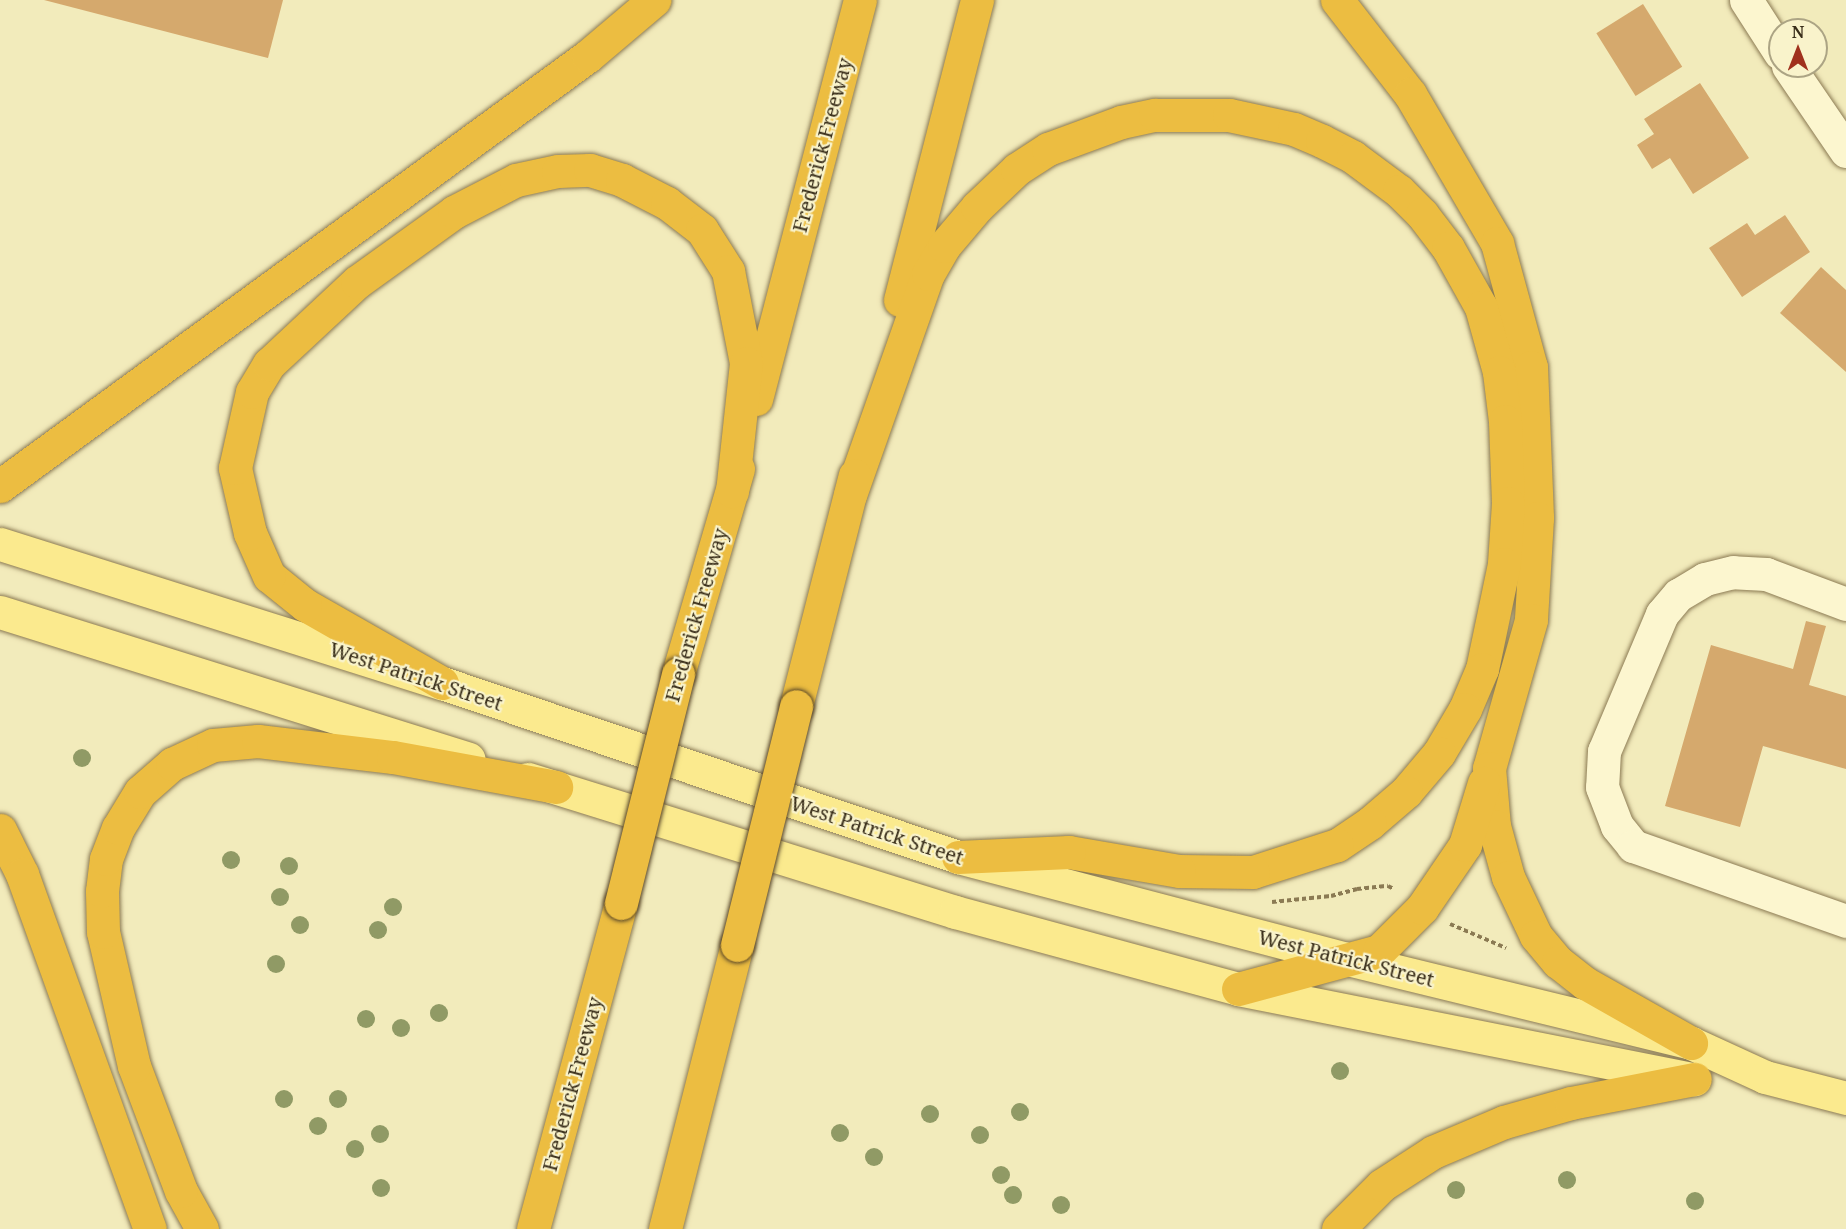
<!DOCTYPE html>
<html>
<head>
<meta charset="utf-8">
<style>
	body { margin:0 }
	#map { position:relative; width:1846px; height:1229px; overflow:hidden; background:#f2ebbb; font-family:"Noto Serif",serif }
	div>[style] { position:absolute }
	[style*='--x'] { left:calc(var(--x)*1px); top:calc(var(--y)*1px); width:calc(var(--w)*1px); rotate:calc(var(--a)*1deg) }
	.building>* { inset:0; background:#d5a96d; transform-origin:0 0 }
	.path>* { height:4px; margin-top:-2px; transform-origin:0; background:repeating-linear-gradient(90deg,#8b7a53 0 4.5px,transparent 0 7.5px) }
	.roads { filter:drop-shadow(0 0 2px #8b7a53) drop-shadow(0 0 2px #8b7a53) }
	.minor>* { height:33px; margin:-16.5px; padding:0 16.5px; transform-origin:16.5px; border-radius:16.5px; background:#fcf6cf }
	.major>* { height:33px; margin:-16.5px; padding:0 16.5px; transform-origin:16.5px; border-radius:16.5px; background:#fbea8e }
	.highway>* { height:33px; margin:-16.5px; padding:0 16.5px; transform-origin:16.5px; border-radius:16.5px; background:#ecbd41 }
	.bridges { filter:drop-shadow(0 0 2px #584628) drop-shadow(0 0 2px #584628) }
	.highway-bridge>* { height:33px; margin:-16.5px; padding:0 16.5px; transform-origin:16.5px; border-radius:16.5px; background:#ecbd41 }
	.trees>* { width:18px; height:18px; margin:-9px; border-radius:50%; background:#909a65 }
	span { translate:-50% -50%; white-space:nowrap; text-align:center; line-height:1.15; -webkit-text-stroke:4.5px #f9f3cb; paint-order:stroke }
	.street-label { font-size:20px; color:#392e1a }
	.north { position:absolute; left:1768px; top:18px; width:60px; height:60px; box-sizing:border-box; background:#f9f3cb; border:2px solid #aca484; border-radius:50%; rotate:0deg; font-size:16px; font-weight:700; line-height:24px; text-align:center; color:#392e1a }
	.north::after { content:''; display:block; margin:auto; width:21px; height:27px; background:#a0311d; clip-path:polygon(50% 0,100% 100%,50% 72%,0 100%) }
</style>
</head>
<body>
<div id="map">
	<div class="building">
		<div style="clip-path:polygon(44px 0,283px 0,268px 58px)"></div>
		<div style="left:1643px;top:4px;width:74px;height:55px;rotate:58deg"></div>
		<div style="clip-path:polygon(1700px 83px,1749px 158px,1693px 194px,1670px 158px,1652px 169px,1637px 145px,1654px 134px,1644px 119px)"></div>
		<div style="clip-path:polygon(1785px 215px,1810px 252px,1742px 297px,1709px 248px,1747px 223px,1755px 235px)"></div>
		<div style="clip-path:polygon(1821px 267px,1846px 290px,1846px 372px,1780px 313px)"></div>
		<div style="clip-path:polygon(1806px 621px,1826px 626px,1809px 685px,1846px 696px,1846px 769px,1763px 746px,1740px 827px,1665px 806px,1711px 645px,1793px 669px)"></div>
	</div>
	<div class="path">
		<div style="--x:1272;--y:902;--w:59;--a:-5.8"></div>
		<div style="--x:1331;--y:896;--w:27;--a:-15"></div>
		<div style="--x:1357;--y:889;--w:31;--a:-6"></div>
		<div style="--x:1388;--y:886;--w:7;--a:27"></div>
		<div style="--x:1450;--y:924;--w:61;--a:23.2"></div>
	</div>
	<div class="roads">
		<div class="minor">
			<div style="--x:1746;--y:0;--w:63;--a:57.3"></div>
			<div style="--x:1788;--y:66;--w:103;--a:55.7"></div>
			<div style="--x:1846;--y:604;--w:85;--a:-159.4"></div>
			<div style="--x:1766;--y:574;--w:33;--a:-177"></div>
			<div style="--x:1733;--y:572;--w:29;--a:166"></div>
			<div style="--x:1705;--y:579;--w:31;--a:149"></div>
			<div style="--x:1678;--y:595;--w:25;--a:130"></div>
			<div style="--x:1662;--y:614;--w:149;--a:112.9"></div>
			<div style="--x:1604;--y:751;--w:36;--a:93"></div>
			<div style="--x:1602;--y:787;--w:42;--a:69"></div>
			<div style="--x:1617;--y:826;--w:26;--a:51"></div>
			<div style="--x:1633;--y:846;--w:226;--a:19.4"></div>
		</div>
		<div class="major">
			<div style="--x:0;--y:544;--w:463;--a:17.5"></div>
			<div style="--x:442;--y:683;--w:545;--a:18.63"></div>
			<div style="--x:958;--y:857;--w:402;--a:14.7"></div>
			<div style="--x:1347;--y:959;--w:354;--a:13.7"></div>
			<div style="--x:1691;--y:1043;--w:81;--a:24.7"></div>
			<div style="--x:1765;--y:1077;--w:84;--a:14.5"></div>
			<div style="--x:0;--y:612;--w:491;--a:17.4"></div>
			<div style="--x:528;--y:779;--w:447;--a:17.3"></div>
			<div style="--x:955;--y:912;--w:293;--a:15.2"></div>
			<div style="--x:1238;--y:989;--w:465;--a:11.2"></div>
		</div>
		<div class="highway">
			<div style="--x:1337;--y:0;--w:119;--a:52.2"></div>
			<div style="--x:1410;--y:94;--w:173;--a:59.7"></div>
			<div style="--x:1497;--y:243;--w:129;--a:74.7"></div>
			<div style="--x:1531;--y:367;--w:151;--a:87.7"></div>
			<div style="--x:1537;--y:518;--w:102;--a:93.4"></div>
			<div style="--x:1531;--y:620;--w:154;--a:105.8"></div>
			<div style="--x:1489;--y:768;--w:58;--a:85.1"></div>
			<div style="--x:1494;--y:826;--w:53;--a:74.6"></div>
			<div style="--x:1508;--y:877;--w:65;--a:64.6"></div>
			<div style="--x:1536;--y:936;--w:34;--a:50"></div>
			<div style="--x:1558;--y:962;--w:34;--a:38"></div>
			<div style="--x:1585;--y:983;--w:122;--a:29.5"></div>
			<div style="--x:900;--y:300;--w:310;--a:-75.6"></div>
			<div style="--x:756;--y:399;--w:412;--a:-75.4"></div>
			<div style="--x:0;--y:486;--w:728;--a:-36.18"></div>
			<div style="--x:588;--y:56;--w:87;--a:-40.3"></div>
			<div style="--x:850;--y:495;--w:234;--a:-70.6"></div>
			<div style="--x:928;--y:274;--w:32;--a:-60"></div>
			<div style="--x:944;--y:246;--w:51;--a:-49.8"></div>
			<div style="--x:977;--y:207;--w:55;--a:-43.5"></div>
			<div style="--x:1017;--y:169;--w:37;--a:-33"></div>
			<div style="--x:1048;--y:149;--w:78;--a:-20.3"></div>
			<div style="--x:1121;--y:122;--w:35;--a:-12"></div>
			<div style="--x:1155;--y:115;--w:74;--a:0"></div>
			<div style="--x:1229;--y:115;--w:66;--a:12.2"></div>
			<div style="--x:1294;--y:129;--w:30;--a:23"></div>
			<div style="--x:1322;--y:141;--w:35;--a:27"></div>
			<div style="--x:1353;--y:157;--w:57;--a:36.5"></div>
			<div style="--x:1399;--y:191;--w:33;--a:45"></div>
			<div style="--x:1422;--y:214;--w:43;--a:52.6"></div>
			<div style="--x:1448;--y:248;--w:68;--a:60.8"></div>
			<div style="--x:1481;--y:307;--w:67;--a:74.5"></div>
			<div style="--x:1499;--y:372;--w:49;--a:83"></div>
			<div style="--x:1505;--y:421;--w:82;--a:87.9"></div>
			<div style="--x:1508;--y:503;--w:61;--a:93.8"></div>
			<div style="--x:1504;--y:564;--w:107;--a:101.8"></div>
			<div style="--x:1482;--y:669;--w:43;--a:113"></div>
			<div style="--x:1465;--y:709;--w:51;--a:120.6"></div>
			<div style="--x:1439;--y:753;--w:51;--a:130.2"></div>
			<div style="--x:1406;--y:792;--w:48;--a:139.3"></div>
			<div style="--x:1370;--y:823;--w:40;--a:146"></div>
			<div style="--x:1337;--y:845;--w:88;--a:162.2"></div>
			<div style="--x:1253;--y:872;--w:74;--a:-179.2"></div>
			<div style="--x:1179;--y:871;--w:112;--a:-170.2"></div>
			<div style="--x:1069;--y:852;--w:111;--a:177.4"></div>
			<div style="--x:678;--y:674;--w:214;--a:-73.7"></div>
			<div style="--x:442;--y:683;--w:158;--a:-150.3"></div>
			<div style="--x:305;--y:605;--w:46;--a:-141.1"></div>
			<div style="--x:269;--y:576;--w:47;--a:-113.8"></div>
			<div style="--x:250;--y:533;--w:67;--a:-103"></div>
			<div style="--x:235;--y:468;--w:78;--a:-77.4"></div>
			<div style="--x:252;--y:392;--w:33;--a:-59"></div>
			<div style="--x:269;--y:364;--w:120;--a:-43"></div>
			<div style="--x:357;--y:282;--w:120;--a:-35.8"></div>
			<div style="--x:454;--y:212;--w:70;--a:-27.3"></div>
			<div style="--x:516;--y:180;--w:43;--a:-12.1"></div>
			<div style="--x:558;--y:171;--w:32;--a:-2"></div>
			<div style="--x:590;--y:170;--w:34;--a:17"></div>
			<div style="--x:622;--y:180;--w:51;--a:27.1"></div>
			<div style="--x:667;--y:203;--w:44;--a:37.6"></div>
			<div style="--x:702;--y:230;--w:49;--a:57.6"></div>
			<div style="--x:728;--y:271;--w:94;--a:78.9"></div>
			<div style="--x:746;--y:363;--w:129;--a:96.2"></div>
			<div style="--x:796;--y:706;--w:238;--a:-75.7"></div>
			<div style="--x:0;--y:830;--w:49;--a:63.4"></div>
			<div style="--x:22;--y:874;--w:377;--a:70.2"></div>
			<div style="--x:1238;--y:989;--w:146;--a:-15.1"></div>
			<div style="--x:1379;--y:951;--w:61;--a:-45"></div>
			<div style="--x:1422;--y:908;--w:76;--a:-55.7"></div>
			<div style="--x:1465;--y:845;--w:65;--a:-73"></div>
			<div style="--x:202;--y:1229;--w:43;--a:-118.9"></div>
			<div style="--x:181;--y:1191;--w:134;--a:-110.6"></div>
			<div style="--x:134;--y:1066;--w:138;--a:-103"></div>
			<div style="--x:103;--y:932;--w:41;--a:-91.4"></div>
			<div style="--x:102;--y:891;--w:32;--a:-83"></div>
			<div style="--x:106;--y:859;--w:33;--a:-69"></div>
			<div style="--x:118;--y:828;--w:42;--a:-58.6"></div>
			<div style="--x:140;--y:792;--w:43;--a:-41.2"></div>
			<div style="--x:172;--y:764;--w:45;--a:-24.9"></div>
			<div style="--x:213;--y:745;--w:45;--a:-5.1"></div>
			<div style="--x:258;--y:741;--w:136;--a:6.8"></div>
			<div style="--x:393;--y:757;--w:166;--a:10.4"></div>
			<div style="--x:533;--y:1229;--w:338;--a:-74.9"></div>
			<div style="--x:665;--y:1229;--w:293;--a:-75.8"></div>
			<div style="--x:1338;--y:1229;--w:62;--a:-45"></div>
			<div style="--x:1382;--y:1185;--w:61;--a:-32.9"></div>
			<div style="--x:1433;--y:1152;--w:77;--a:-22.9"></div>
			<div style="--x:1504;--y:1122;--w:70;--a:-15.8"></div>
			<div style="--x:1571;--y:1103;--w:126;--a:-11"></div>
		</div>
	</div>
	<div class="bridges">
		<div class="highway-bridge">
			<div style="--x:621;--y:903;--w:236;--a:-76"></div>
			<div style="--x:737;--y:945;--w:246;--a:-76.1"></div>
		</div>
	</div>
	<div class="trees">
		<div style="left:82px;top:758px"></div>
		<div style="left:231px;top:860px"></div>
		<div style="left:289px;top:866px"></div>
		<div style="left:280px;top:897px"></div>
		<div style="left:393px;top:907px"></div>
		<div style="left:300px;top:925px"></div>
		<div style="left:378px;top:930px"></div>
		<div style="left:276px;top:964px"></div>
		<div style="left:439px;top:1013px"></div>
		<div style="left:366px;top:1019px"></div>
		<div style="left:401px;top:1028px"></div>
		<div style="left:1340px;top:1071px"></div>
		<div style="left:284px;top:1099px"></div>
		<div style="left:338px;top:1099px"></div>
		<div style="left:1020px;top:1112px"></div>
		<div style="left:930px;top:1114px"></div>
		<div style="left:318px;top:1126px"></div>
		<div style="left:840px;top:1133px"></div>
		<div style="left:380px;top:1134px"></div>
		<div style="left:980px;top:1135px"></div>
		<div style="left:355px;top:1149px"></div>
		<div style="left:874px;top:1157px"></div>
		<div style="left:1001px;top:1175px"></div>
		<div style="left:1567px;top:1180px"></div>
		<div style="left:381px;top:1188px"></div>
		<div style="left:1456px;top:1190px"></div>
		<div style="left:1013px;top:1195px"></div>
		<div style="left:1695px;top:1201px"></div>
		<div style="left:1061px;top:1205px"></div>
	</div>
	<div class="street-label">
		<span style="left:822px;top:145px;rotate:-75deg">Frederick Freeway</span>
		<span style="left:696px;top:615px;rotate:-74deg">Frederick Freeway</span>
		<span style="left:416px;top:676px;rotate:18deg">West Patrick Street</span>
		<span style="left:877px;top:830px;rotate:18deg">West Patrick Street</span>
		<span style="left:1346px;top:958px;rotate:14deg">West Patrick Street</span>
		<span style="left:572px;top:1084px;rotate:-75deg">Frederick Freeway</span>
	</div>
	<div class="north">N</div>
</div>
</body>
</html>
